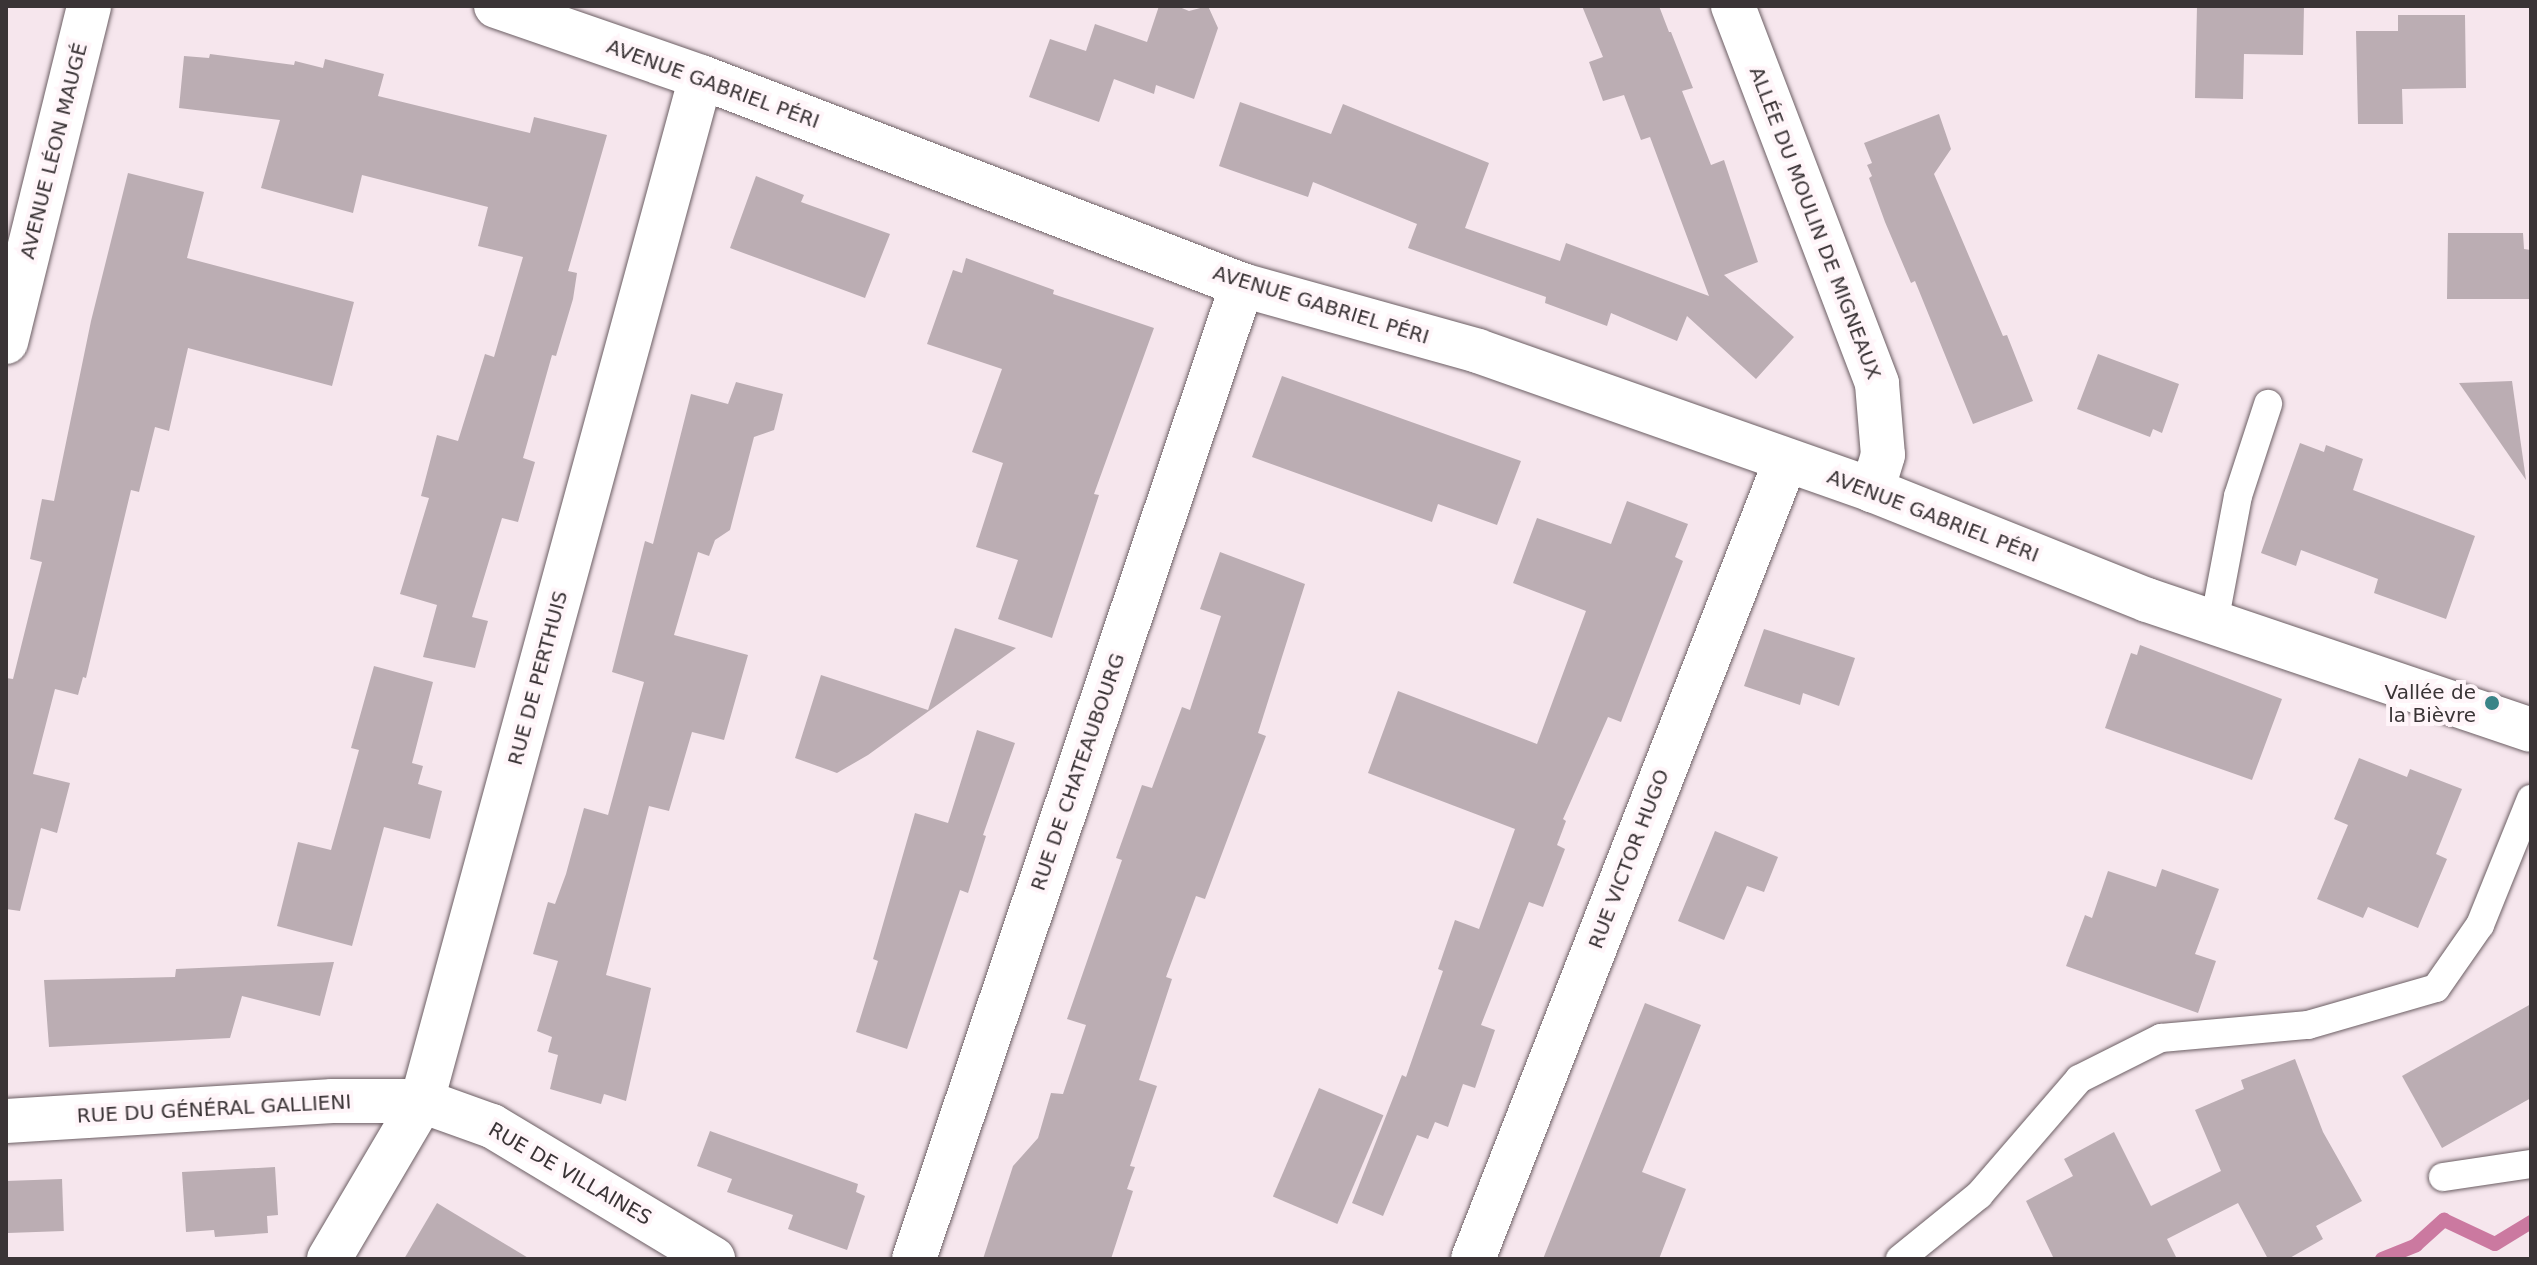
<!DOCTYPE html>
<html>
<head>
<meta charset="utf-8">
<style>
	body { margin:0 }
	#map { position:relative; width:2537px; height:1265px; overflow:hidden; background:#f6e6ed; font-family:"DejaVu Sans",sans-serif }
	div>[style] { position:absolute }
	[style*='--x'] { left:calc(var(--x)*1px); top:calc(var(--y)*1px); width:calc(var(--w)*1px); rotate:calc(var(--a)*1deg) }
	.stream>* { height:14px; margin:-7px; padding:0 7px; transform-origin:7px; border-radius:7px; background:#cb79a0 }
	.building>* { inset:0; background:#bbadb3; transform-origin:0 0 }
	.roads { filter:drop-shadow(0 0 2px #6c5f64) drop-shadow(0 0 2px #6c5f64) }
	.service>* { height:28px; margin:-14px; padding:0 14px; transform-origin:14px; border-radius:14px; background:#fff }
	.minor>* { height:44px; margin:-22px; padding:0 22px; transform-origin:22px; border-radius:22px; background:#fff }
	.tertiary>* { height:44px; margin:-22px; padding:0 22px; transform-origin:22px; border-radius:22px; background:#fff }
	.dots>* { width:22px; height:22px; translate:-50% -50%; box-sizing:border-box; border:4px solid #fff5f9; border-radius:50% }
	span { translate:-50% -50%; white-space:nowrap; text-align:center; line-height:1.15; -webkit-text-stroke:8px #fff5f9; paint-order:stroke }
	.street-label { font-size:20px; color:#3a3436 }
	.poi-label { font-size:20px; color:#3a3436 }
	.right { translate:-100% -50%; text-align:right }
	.frame { position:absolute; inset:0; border:8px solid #3a3436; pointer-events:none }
</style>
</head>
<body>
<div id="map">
	<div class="stream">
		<div style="--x:2382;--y:1259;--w:37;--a:-22"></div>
		<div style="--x:2416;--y:1245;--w:38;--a:-42"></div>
		<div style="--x:2444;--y:1220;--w:56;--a:25.2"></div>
		<div style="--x:2495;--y:1244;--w:42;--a:-31.4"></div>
	</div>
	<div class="building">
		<div style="clip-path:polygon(1159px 6px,1177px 6px,1189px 11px,1208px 6px,1218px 28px,1194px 99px,1156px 85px,1154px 94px,1114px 79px,1099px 122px,1029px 97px,1050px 39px,1086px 51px,1095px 24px,1147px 42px)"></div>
		<div style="clip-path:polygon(1582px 6px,1659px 6px,1669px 32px,1671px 32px,1693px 88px,1682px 91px,1711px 165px,1724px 160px,1758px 262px,1724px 275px,1794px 337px,1756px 379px,1687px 316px,1677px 341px,1611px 313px,1607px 326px,1545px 303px,1546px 297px,1408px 248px,1417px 224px,1313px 182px,1308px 197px,1219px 166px,1240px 102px,1331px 134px,1343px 104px,1489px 163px,1465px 228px,1560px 261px,1566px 243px,1709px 296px,1650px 137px,1641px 140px,1624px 95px,1603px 101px,1589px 62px,1603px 57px)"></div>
		<div style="clip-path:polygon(2197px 6px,2304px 6px,2303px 55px,2244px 54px,2243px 99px,2195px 98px)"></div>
		<div style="clip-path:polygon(2398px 15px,2465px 15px,2466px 88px,2402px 89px,2403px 124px,2358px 124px,2356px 31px,2398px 31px)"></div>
		<div style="clip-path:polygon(210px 54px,294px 65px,295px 61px,323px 68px,325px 59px,384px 74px,378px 96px,530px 133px,534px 117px,607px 135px,568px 271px,577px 273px,573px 299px,556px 356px,552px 355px,523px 458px,535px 462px,518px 522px,502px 518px,472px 617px,488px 621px,475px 668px,423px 657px,437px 605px,400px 594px,429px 498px,421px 496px,437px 435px,458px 441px,485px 354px,494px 357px,523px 257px,478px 246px,488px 207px,362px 175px,353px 213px,261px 188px,280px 120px,179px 108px,184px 56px,209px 58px)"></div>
		<div style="clip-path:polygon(1939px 114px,1951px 149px,1934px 174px,2003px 336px,2007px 335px,2033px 401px,1973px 424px,1915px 281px,1911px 283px,1885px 222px,1869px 178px,1872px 176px,1867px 165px,1872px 163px,1864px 143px)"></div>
		<div style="clip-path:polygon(128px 173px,204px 192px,187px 258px,354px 302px,332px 386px,188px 348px,169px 431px,155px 427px,139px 492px,131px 490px,86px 678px,83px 677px,78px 695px,55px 689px,33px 774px,70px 783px,57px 833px,41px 828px,20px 911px,6px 909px,6px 678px,13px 679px,42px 562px,30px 559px,42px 499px,54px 501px,91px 321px)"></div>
		<div style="clip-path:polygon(756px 176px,804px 195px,801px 202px,890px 234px,865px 298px,730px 248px)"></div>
		<div style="clip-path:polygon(2448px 233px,2523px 233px,2524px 249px,2531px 250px,2531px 299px,2447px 299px)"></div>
		<div style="clip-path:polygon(966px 258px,1054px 290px,1053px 294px,1154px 328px,1094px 494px,1099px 495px,1052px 638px,998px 619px,1018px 560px,976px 547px,1003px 463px,972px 452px,1002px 369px,927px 344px,953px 270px,962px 273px)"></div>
		<div style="clip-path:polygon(2098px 354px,2179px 384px,2162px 433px,2153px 429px,2150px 437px,2077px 409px)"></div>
		<div style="clip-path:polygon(1282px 376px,1521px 461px,1497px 525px,1438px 504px,1432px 522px,1252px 457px)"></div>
		<div style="clip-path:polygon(2512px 381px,2526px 480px,2459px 383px)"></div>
		<div style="clip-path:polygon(736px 382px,783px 394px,774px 430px,754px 437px,730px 530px,715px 540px,709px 556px,698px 552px,674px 635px,748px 655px,724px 740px,692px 732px,669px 811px,649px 806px,606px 975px,651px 988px,626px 1101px,604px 1094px,601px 1104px,550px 1089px,558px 1055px,548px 1052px,552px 1037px,537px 1031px,558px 961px,533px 954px,548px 902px,555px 904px,566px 874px,584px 808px,608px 815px,644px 682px,612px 672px,645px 541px,653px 544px,691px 394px,728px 404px)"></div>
		<div style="clip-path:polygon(2300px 443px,2324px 452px,2326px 445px,2363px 459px,2353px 490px,2475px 536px,2446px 619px,2374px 593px,2378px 579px,2301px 550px,2296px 566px,2261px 553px)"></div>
		<div style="clip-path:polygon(1627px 501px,1688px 524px,1675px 557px,1683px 561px,1621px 722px,1608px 717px,1563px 819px,1566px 821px,1557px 845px,1565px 849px,1543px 907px,1529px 902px,1481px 1025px,1495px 1030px,1475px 1088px,1463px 1084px,1448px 1127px,1435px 1122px,1428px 1139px,1417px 1135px,1383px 1216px,1352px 1203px,1402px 1075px,1406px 1077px,1443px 971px,1438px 969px,1455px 920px,1479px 929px,1515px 829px,1368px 773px,1398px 691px,1537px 744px,1586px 611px,1513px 583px,1537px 518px,1611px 544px)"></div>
		<div style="clip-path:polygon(1220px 552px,1305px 584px,1258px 733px,1266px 736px,1205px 899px,1196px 896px,1166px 977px,1172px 979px,1139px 1080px,1157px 1086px,1130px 1166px,1135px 1167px,1127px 1189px,1133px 1191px,1111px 1259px,983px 1259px,1013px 1166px,1038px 1138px,1051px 1093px,1063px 1094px,1086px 1025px,1067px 1019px,1122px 860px,1116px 858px,1142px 785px,1152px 788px,1182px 707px,1190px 710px,1221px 616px,1200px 609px)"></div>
		<div style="clip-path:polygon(955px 628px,1016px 648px,868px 755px,837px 773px,795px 758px,821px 675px,928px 710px)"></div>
		<div style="clip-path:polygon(1764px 629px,1855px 658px,1839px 706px,1803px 693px,1800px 705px,1744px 686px)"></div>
		<div style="clip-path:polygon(2140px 645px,2282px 699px,2252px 780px,2105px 728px,2131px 653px,2137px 655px)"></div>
		<div style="clip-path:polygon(374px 666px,433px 682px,412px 763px,423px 766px,418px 784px,442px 791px,430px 839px,384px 827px,352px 946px,277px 926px,298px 842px,331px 850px,359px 750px,351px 748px)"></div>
		<div style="clip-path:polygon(977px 730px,1015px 743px,983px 835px,986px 836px,968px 893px,960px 890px,907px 1049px,856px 1032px,878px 961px,873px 959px,915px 813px,948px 823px)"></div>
		<div style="clip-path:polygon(2359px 758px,2407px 777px,2410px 769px,2462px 789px,2436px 854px,2447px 859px,2418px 928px,2368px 907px,2363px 918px,2317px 899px,2348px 825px,2334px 819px)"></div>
		<div style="clip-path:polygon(1715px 831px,1778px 857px,1764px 892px,1747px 886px,1724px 940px,1678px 921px)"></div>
		<div style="clip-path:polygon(2162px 869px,2219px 889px,2195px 954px,2216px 961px,2198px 1013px,2066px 966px,2085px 915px,2092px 918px,2108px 871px,2156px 887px)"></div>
		<div style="clip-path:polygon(334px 962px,320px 1016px,242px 996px,230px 1038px,49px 1047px,44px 980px,175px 977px,176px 969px)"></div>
		<div style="clip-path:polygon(1645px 1003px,1701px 1025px,1642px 1172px,1686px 1189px,1659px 1259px,1543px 1259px)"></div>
		<div style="clip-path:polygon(2531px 1004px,2531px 1098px,2442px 1148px,2402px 1076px)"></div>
		<div style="clip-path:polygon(2295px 1059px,2323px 1132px,2362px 1201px,2316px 1226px,2323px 1239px,2288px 1259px,2268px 1259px,2238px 1203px,2167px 1239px,2177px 1259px,2054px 1259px,2026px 1201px,2073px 1176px,2064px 1159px,2114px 1132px,2151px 1206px,2221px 1171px,2195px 1110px,2244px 1089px,2241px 1080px)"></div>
		<div style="left:1319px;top:1088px;width:70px;height:118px;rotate:23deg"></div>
		<div style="clip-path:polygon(710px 1131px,858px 1184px,856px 1192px,865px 1196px,847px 1250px,788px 1229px,793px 1215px,727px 1192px,732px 1179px,697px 1166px)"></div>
		<div style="clip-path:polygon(275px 1167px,278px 1215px,267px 1216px,268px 1233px,215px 1237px,214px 1230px,186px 1232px,182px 1172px)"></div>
		<div style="left:62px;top:1179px;width:52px;height:56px;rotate:88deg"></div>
		<div style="clip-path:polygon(437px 1203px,530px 1259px,404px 1259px)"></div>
	</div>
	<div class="roads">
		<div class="service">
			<div style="--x:2214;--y:623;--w:129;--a:-79.3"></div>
			<div style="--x:2238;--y:496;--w:97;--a:-71.9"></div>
			<div style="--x:2443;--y:1177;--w:89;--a:-8.4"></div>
			<div style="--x:1900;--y:1259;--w:102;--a:-39"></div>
			<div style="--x:1979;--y:1195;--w:153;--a:-49.2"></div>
			<div style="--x:2079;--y:1079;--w:92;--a:-26.6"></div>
			<div style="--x:2161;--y:1038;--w:148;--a:-5.1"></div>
			<div style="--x:2308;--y:1025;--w:133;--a:-16.1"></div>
			<div style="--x:2436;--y:988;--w:77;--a:-55.1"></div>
			<div style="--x:2480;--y:925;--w:136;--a:-68"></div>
		</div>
		<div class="minor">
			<div style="--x:1733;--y:6;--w:404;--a:69.1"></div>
			<div style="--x:1877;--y:384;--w:71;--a:85.2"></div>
			<div style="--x:1883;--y:455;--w:37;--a:107"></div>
			<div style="--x:6;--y:342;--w:346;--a:-76.1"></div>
			<div style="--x:6;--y:1121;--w:327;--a:-3.5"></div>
			<div style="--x:332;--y:1101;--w:90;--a:0"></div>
			<div style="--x:422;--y:1101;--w:74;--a:19.7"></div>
			<div style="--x:492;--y:1126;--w:258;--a:31"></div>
			<div style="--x:329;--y:1259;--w:183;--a:-59.5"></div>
			<div style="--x:422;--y:1101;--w:1061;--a:-74.76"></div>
			<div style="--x:914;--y:1259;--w:1028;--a:-71.39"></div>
			<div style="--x:1473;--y:1259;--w:858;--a:-68.61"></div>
		</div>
		<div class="tertiary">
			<div style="--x:496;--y:6;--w:217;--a:19.1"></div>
			<div style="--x:701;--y:77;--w:580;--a:21.03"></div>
			<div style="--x:1242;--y:285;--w:245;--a:15.6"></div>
			<div style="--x:1478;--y:351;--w:418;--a:19.4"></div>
			<div style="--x:1872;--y:490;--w:296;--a:21.8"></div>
			<div style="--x:2147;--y:600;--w:405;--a:18.7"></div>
		</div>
	</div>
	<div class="dots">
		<div style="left:2492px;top:703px;background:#3a8387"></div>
	</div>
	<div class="street-label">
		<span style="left:713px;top:84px;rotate:20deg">AVENUE GABRIEL PÉRI</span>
		<span style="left:54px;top:151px;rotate:-76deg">AVENUE LÉON MAUGÉ</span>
		<span style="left:1815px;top:223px;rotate:69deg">ALLÉE DU MOULIN DE MIGNEAUX</span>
		<span style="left:1321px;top:305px;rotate:17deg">AVENUE GABRIEL PÉRI</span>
		<span style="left:1933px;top:516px;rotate:21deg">AVENUE GABRIEL PÉRI</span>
		<span style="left:538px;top:678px;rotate:-75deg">RUE DE PERTHUIS</span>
		<span style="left:1078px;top:772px;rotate:-71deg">RUE DE CHATEAUBOURG</span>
		<span style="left:1629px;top:859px;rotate:-69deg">RUE VICTOR HUGO</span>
		<span style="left:214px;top:1109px;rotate:-3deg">RUE DU GÉNÉRAL GALLIENI</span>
		<span style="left:570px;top:1174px;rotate:30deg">RUE DE VILLAINES</span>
	</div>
	<div class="poi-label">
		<span class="right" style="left:2476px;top:704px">Vallée de<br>la Bièvre</span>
	</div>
	<div class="frame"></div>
</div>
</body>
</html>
